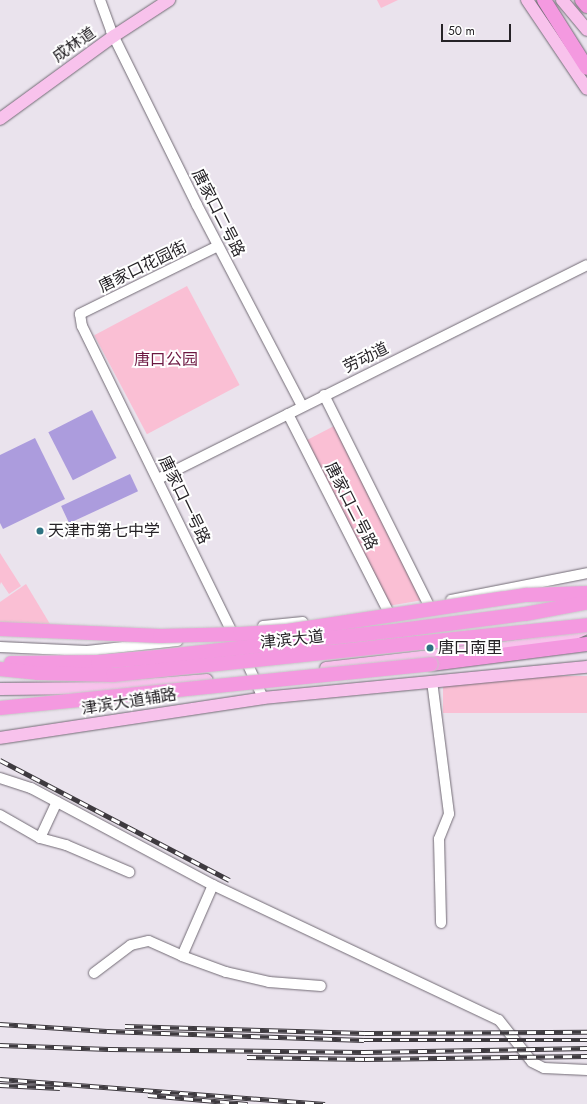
<!DOCTYPE html>
<html>
<head>
<meta charset="utf-8">
<style>
	body { margin:0 }
	#map { position:relative; width:587px; height:1104px; overflow:hidden; background:#eae3ed; font-family:Jost,"Noto Sans SC",sans-serif }
	div>[style] { position:absolute }
	[style*='--x'] { left:calc(var(--x)*1px); top:calc(var(--y)*1px); width:calc(var(--w)*1px); rotate:calc(var(--a)*1deg) }
	.green>* { inset:0; background:#fabfd4; transform-origin:0 0 }
	.building>* { inset:0; background:#ac9cdd; transform-origin:0 0 }
	.roads { filter:drop-shadow(0 0 1px #726b75) drop-shadow(0 0 1px #726b75) }
	.minor>* { height:10px; margin:-5px; padding:0 5px; transform-origin:5px; border-radius:5px; background:#fff }
	.major>* { height:12px; margin:-6px; padding:0 6px; transform-origin:6px; border-radius:6px; background:#f8c2ec }
	.highway>* { height:14px; margin:-7px; padding:0 7px; transform-origin:7px; border-radius:7px; background:#f499e0 }
	.rail>* { height:4.5px; margin-top:-2.25px; transform-origin:0; background:repeating-linear-gradient(90deg,#fff 0 9px,#3e3a3f 0 18px); box-sizing:border-box; border-block:1px solid #3e3a3f }
	.bridges { filter:drop-shadow(0 0 1px #c7c6c7) drop-shadow(0 0 1px #c7c6c7) }
	.highway-bridge>* { height:14px; margin:-7px; padding:0 7px; transform-origin:7px; border-radius:7px; background:#f499e0 }
	.dots>* { width:11px; height:11px; translate:-50% -50%; box-sizing:border-box; border:2px solid #fff; border-radius:50% }
	span { translate:-50% -50%; white-space:nowrap; text-align:center; line-height:1.15; -webkit-text-stroke:4px #fff; paint-order:stroke }
	.street-label { font-size:16px; color:#262327 }
	.park-label { font-size:16px; color:#6d1842 }
	.poi-label { font-size:16px; color:#262327 }
	.left { translate:0 -50%; text-align:left }
	.scale { position:absolute; left:441px; top:24px; width:70px; height:18px; box-sizing:border-box; border:2px solid #262327; border-top:0; padding-left:5px; font-size:12px; line-height:14px; white-space:nowrap; color:#262327; -webkit-text-stroke:3px #fff; paint-order:stroke }
</style>
</head>
<body>
<div id="map">
	<div class="green">
		<div style="clip-path:polygon(377px 0,398px 0,381px 8px)"></div>
		<div style="left:187px;top:286px;width:112px;height:105px;rotate:62deg"></div>
		<div style="clip-path:polygon(334px 426px,423px 600px,388px 606px,307px 440px)"></div>
		<div style="clip-path:polygon(0 553px,21px 586px,9px 594px,1px 582px,0 585px)"></div>
		<div style="clip-path:polygon(26px 584px,53px 629px,0 625px,0 602px)"></div>
		<div style="left:587px;top:676px;width:37px;height:144px;rotate:90deg"></div>
	</div>
	<div class="building">
		<div style="left:92px;top:410px;width:54px;height:49px;rotate:63deg"></div>
		<div style="clip-path:polygon(35px 438px,65px 499px,3px 529px,0 523px,0 455px)"></div>
		<div style="left:130px;top:474px;width:19px;height:76px;rotate:65deg"></div>
	</div>
	<div class="roads">
		<div class="minor">
			<div style="--x:100;--y:0;--w:33;--a:70"></div>
			<div style="--x:111;--y:31;--w:194;--a:63.7"></div>
			<div style="--x:197;--y:205;--w:227;--a:62.4"></div>
			<div style="--x:218;--y:246;--w:154;--a:153.8"></div>
			<div style="--x:80;--y:314;--w:12;--a:81"></div>
			<div style="--x:82;--y:326;--w:347;--a:63.9"></div>
			<div style="--x:324;--y:395;--w:233;--a:63.5"></div>
			<div style="--x:288;--y:414;--w:221;--a:63.1"></div>
			<div style="--x:158;--y:479;--w:479;--a:-26.5"></div>
			<div style="--x:451;--y:600;--w:139;--a:-11.2"></div>
			<div style="--x:263;--y:626;--w:40;--a:-5.7"></div>
			<div style="--x:0;--y:647;--w:87;--a:2.6"></div>
			<div style="--x:87;--y:651;--w:91;--a:-6.3"></div>
			<div style="--x:244;--y:656;--w:46;--a:65.7"></div>
			<div style="--x:432;--y:681;--w:134;--a:82.7"></div>
			<div style="--x:449;--y:814;--w:27;--a:112"></div>
			<div style="--x:439;--y:839;--w:84;--a:88.6"></div>
			<div style="--x:0;--y:778;--w:33;--a:18"></div>
			<div style="--x:31;--y:788;--w:206;--a:28.1"></div>
			<div style="--x:213;--y:885;--w:316;--a:25.3"></div>
			<div style="--x:499;--y:1020;--w:53;--a:51.8"></div>
			<div style="--x:532;--y:1062;--w:13;--a:27"></div>
			<div style="--x:544;--y:1068;--w:43;--a:2.7"></div>
			<div style="--x:0;--y:815;--w:46;--a:29.9"></div>
			<div style="--x:40;--y:838;--w:27;--a:15"></div>
			<div style="--x:66;--y:845;--w:69;--a:23.2"></div>
			<div style="--x:40;--y:838;--w:40;--a:-65"></div>
			<div style="--x:213;--y:885;--w:77;--a:113.6"></div>
			<div style="--x:182;--y:956;--w:47;--a:20"></div>
			<div style="--x:226;--y:972;--w:44;--a:13.1"></div>
			<div style="--x:269;--y:982;--w:52;--a:4.4"></div>
			<div style="--x:94;--y:973;--w:46;--a:-37.1"></div>
			<div style="--x:131;--y:945;--w:18;--a:-13"></div>
			<div style="--x:149;--y:941;--w:36;--a:24"></div>
		</div>
		<div class="major">
			<div style="--x:527;--y:0;--w:107;--a:56"></div>
			<div style="--x:562;--y:0;--w:39;--a:50"></div>
			<div style="--x:0;--y:119;--w:141;--a:-36.1"></div>
			<div style="--x:114;--y:36;--w:66;--a:-33.2"></div>
			<div style="--x:326;--y:668;--w:192;--a:-6.6"></div>
			<div style="--x:517;--y:646;--w:46;--a:-8.8"></div>
			<div style="--x:562;--y:639;--w:27;--a:-24"></div>
			<div style="--x:0;--y:689;--w:104;--a:-0.6"></div>
			<div style="--x:104;--y:688;--w:103;--a:-4.4"></div>
			<div style="--x:0;--y:738;--w:266;--a:-8.6"></div>
			<div style="--x:263;--y:698;--w:325;--a:-5.5"></div>
		</div>
		<div class="highway">
			<div style="--x:544;--y:0;--w:80;--a:57.7"></div>
			<div style="--x:582;--y:0;--w:8;--a:50"></div>
			<div style="--x:431;--y:664;--w:157;--a:-7.3"></div>
		</div>
	</div>
	<div class="rail">
		<div style="--x:0;--y:760;--w:259;--a:27.6"></div>
		<div style="--x:0;--y:1024;--w:107;--a:3.7"></div>
		<div style="--x:107;--y:1031;--w:257;--a:2"></div>
		<div style="--x:364;--y:1040;--w:223;--a:0"></div>
		<div style="--x:125;--y:1026;--w:240;--a:1.7"></div>
		<div style="--x:365;--y:1033;--w:222;--a:-0.3"></div>
		<div style="--x:0;--y:1045;--w:109;--a:2.1"></div>
		<div style="--x:109;--y:1049;--w:255;--a:0.7"></div>
		<div style="--x:364;--y:1052;--w:223;--a:-1"></div>
		<div style="--x:247;--y:1057;--w:118;--a:1"></div>
		<div style="--x:365;--y:1059;--w:222;--a:-0.8"></div>
		<div style="--x:0;--y:1079;--w:326;--a:4.4"></div>
		<div style="--x:0;--y:1085;--w:60;--a:2.9"></div>
		<div style="--x:148;--y:1095;--w:100;--a:5.1"></div>
	</div>
	<div class="bridges">
		<div class="highway-bridge">
			<div style="--x:0;--y:629;--w:160;--a:2.5"></div>
			<div style="--x:160;--y:636;--w:80;--a:-1.4"></div>
			<div style="--x:240;--y:634;--w:47;--a:-3.7"></div>
			<div style="--x:287;--y:631;--w:242;--a:-8.6"></div>
			<div style="--x:526;--y:595;--w:61;--a:-1.9"></div>
			<div style="--x:11;--y:663;--w:87;--a:-0.7"></div>
			<div style="--x:98;--y:662;--w:59;--a:-4.8"></div>
			<div style="--x:157;--y:657;--w:245;--a:-6.3"></div>
			<div style="--x:401;--y:630;--w:125;--a:-7.4"></div>
			<div style="--x:525;--y:614;--w:61;--a:-10.4"></div>
			<div style="--x:0;--y:669;--w:37;--a:6"></div>
			<div style="--x:37;--y:673;--w:76;--a:1.5"></div>
			<div style="--x:113;--y:675;--w:477;--a:-6"></div>
			<div style="--x:0;--y:708;--w:433;--a:-5.8"></div>
		</div>
	</div>
	<div class="dots">
		<div style="left:40px;top:531px;background:#2d7281"></div>
		<div style="left:430px;top:648px;background:#2d7281"></div>
	</div>
	<div class="street-label">
		<span style="left:74px;top:45px;rotate:-35deg">成林道</span>
		<span style="left:218px;top:213px;rotate:63deg">唐家口二号路</span>
		<span style="left:143px;top:267px;rotate:-26deg">唐家口花园街</span>
		<span style="left:366px;top:358px;rotate:-26deg">劳动道</span>
		<span style="left:184px;top:500px;rotate:64deg">唐家口一号路</span>
		<span style="left:351px;top:506px;rotate:63deg">唐家口二号路</span>
		<span style="left:292px;top:640px;rotate:-6deg">津滨大道</span>
		<span style="left:129px;top:702px;rotate:-9deg">津滨大道辅路</span>
	</div>
	<div class="park-label">
		<span style="left:166px;top:360px">唐口公园</span>
	</div>
	<div class="poi-label">
		<span class="left" style="left:48px;top:531px">天津市第七中学</span>
		<span class="left" style="left:438px;top:648px">唐口南里</span>
	</div>
	<div class="scale">50 m</div>
</div>
</body>
</html>
